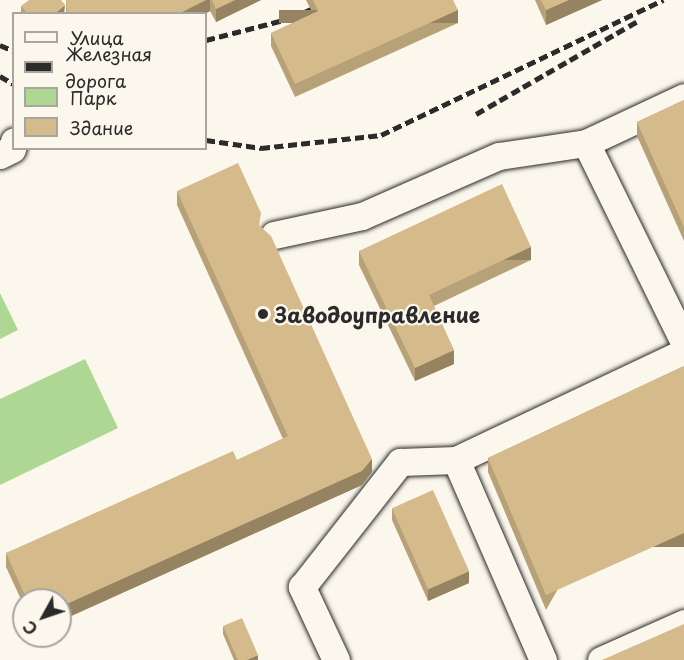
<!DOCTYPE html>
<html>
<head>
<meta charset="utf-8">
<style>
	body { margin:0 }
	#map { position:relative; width:684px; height:660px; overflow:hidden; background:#fbf7ec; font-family:"Playpen Sans",sans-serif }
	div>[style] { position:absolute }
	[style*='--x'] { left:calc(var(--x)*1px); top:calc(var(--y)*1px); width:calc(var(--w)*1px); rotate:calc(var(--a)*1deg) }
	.green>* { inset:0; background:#afd794 }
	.roads { filter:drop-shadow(0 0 2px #2b2b2b) drop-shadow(0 0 2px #2b2b2b) }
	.minor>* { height:27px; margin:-13.5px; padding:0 13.5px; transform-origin:13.5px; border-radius:13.5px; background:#fbf7ec }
	.rail>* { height:4.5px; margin-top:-2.25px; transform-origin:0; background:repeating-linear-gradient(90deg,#2b2b2b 0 9px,transparent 0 13.5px) }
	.wall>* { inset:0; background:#b7a178 }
	.shaded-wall>* { inset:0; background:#958361; transform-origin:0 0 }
	.building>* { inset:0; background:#d5bb8b; transform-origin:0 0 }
	.dots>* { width:16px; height:16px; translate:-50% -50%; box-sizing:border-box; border:3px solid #fbf7ec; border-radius:50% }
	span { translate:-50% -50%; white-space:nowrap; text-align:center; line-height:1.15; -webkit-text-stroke:4.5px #fbf7ec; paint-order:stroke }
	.poi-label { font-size:21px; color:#2b2b2b; font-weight:700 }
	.left { translate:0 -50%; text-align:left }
	.legend { position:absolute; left:12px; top:12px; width:195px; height:138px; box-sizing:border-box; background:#fbf7ec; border:2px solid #a8a59f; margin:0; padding:8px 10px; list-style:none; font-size:18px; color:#2b2b2b }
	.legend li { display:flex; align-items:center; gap:12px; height:30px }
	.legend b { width:30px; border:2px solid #a8a59f }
	.north { position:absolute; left:12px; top:588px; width:60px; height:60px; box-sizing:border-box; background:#fbf7ec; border:2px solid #a8a59f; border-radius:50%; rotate:230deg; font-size:16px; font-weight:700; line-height:24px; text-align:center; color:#2b2b2b }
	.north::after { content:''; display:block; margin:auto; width:21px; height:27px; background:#2b2b2b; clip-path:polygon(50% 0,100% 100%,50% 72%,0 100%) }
</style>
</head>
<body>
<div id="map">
	<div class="green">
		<div style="clip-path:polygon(0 293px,18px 330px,0 339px)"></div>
		<div style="clip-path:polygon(85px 359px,118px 428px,0 485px,0 399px)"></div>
	</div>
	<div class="roads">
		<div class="minor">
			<div style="--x:586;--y:143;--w:108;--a:-25.1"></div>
			<div style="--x:0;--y:155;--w:13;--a:-27"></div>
			<div style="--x:12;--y:149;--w:8;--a:-76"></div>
			<div style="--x:274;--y:235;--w:90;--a:-12.2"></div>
			<div style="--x:362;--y:216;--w:150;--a:-23.7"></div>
			<div style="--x:499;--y:156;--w:88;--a:-8.5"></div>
			<div style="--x:586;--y:143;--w:222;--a:63.8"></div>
			<div style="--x:456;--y:460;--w:252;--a:-25.3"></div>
			<div style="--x:336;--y:660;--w:81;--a:-115"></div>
			<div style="--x:302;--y:587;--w:159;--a:-51.9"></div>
			<div style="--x:400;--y:462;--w:56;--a:-2"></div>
			<div style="--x:456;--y:460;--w:218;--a:66.5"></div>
			<div style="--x:601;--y:660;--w:91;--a:-24"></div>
		</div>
	</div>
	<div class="rail">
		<div style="--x:206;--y:40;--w:88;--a:-14.5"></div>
		<div style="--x:291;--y:18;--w:44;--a:-24.2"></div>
		<div style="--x:0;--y:45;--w:15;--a:23"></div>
		<div style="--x:0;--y:76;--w:16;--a:30"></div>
		<div style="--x:476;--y:114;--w:185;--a:-29.9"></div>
		<div style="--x:206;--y:140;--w:56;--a:8.3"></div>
		<div style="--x:261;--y:148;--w:121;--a:-6.2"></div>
		<div style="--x:381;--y:135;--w:313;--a:-25.6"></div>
	</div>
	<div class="wall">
		<div style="clip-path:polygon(66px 0,261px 0,216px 22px,210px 11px,205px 14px,66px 14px)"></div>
		<div style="clip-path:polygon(306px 0,453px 0,458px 23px,295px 97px,271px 46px,271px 33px,313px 14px)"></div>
		<div style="clip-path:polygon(535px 0,602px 0,546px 25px)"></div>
		<div style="clip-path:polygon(21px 6px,65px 13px,21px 14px)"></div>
		<div style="clip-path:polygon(684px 100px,684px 241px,637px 136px,637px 122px)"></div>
		<div style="clip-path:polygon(177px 191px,261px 227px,372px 472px,362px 485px,60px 621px,60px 600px,24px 600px,24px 606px,6px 567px,6px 553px,237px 460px,283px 439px,177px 205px)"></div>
		<div style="clip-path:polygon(359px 251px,531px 260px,434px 306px,454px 364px,415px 381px,359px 265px)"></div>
		<div style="clip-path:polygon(684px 366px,546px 610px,488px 472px,488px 458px)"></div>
		<div style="clip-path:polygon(392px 508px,469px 583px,428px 601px,392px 520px)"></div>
		<div style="clip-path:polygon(223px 626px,258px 660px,234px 660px,223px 634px)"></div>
	</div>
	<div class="shaded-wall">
		<div style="clip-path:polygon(206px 0,210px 0,210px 11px,205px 14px,178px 14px)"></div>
		<div style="clip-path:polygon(235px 0,261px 0,216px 22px,216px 9px)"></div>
		<div style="clip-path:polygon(569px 0,602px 0,546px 25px,546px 10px)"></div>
		<div style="clip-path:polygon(65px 5px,64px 14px,54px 14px)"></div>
		<div style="left:458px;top:10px;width:13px;height:179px;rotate:90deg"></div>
		<div style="left:531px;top:247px;width:13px;height:113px;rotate:90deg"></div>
		<div style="clip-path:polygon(454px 350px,454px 364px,415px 381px,415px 368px)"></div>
		<div style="clip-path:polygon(372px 459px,372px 472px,362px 485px,60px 621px,60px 607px)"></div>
		<div style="left:684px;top:533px;width:14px;height:151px;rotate:90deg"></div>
		<div style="clip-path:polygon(469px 571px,469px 583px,428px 601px,428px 589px)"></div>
		<div style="clip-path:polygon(258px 655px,258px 660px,247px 660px)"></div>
	</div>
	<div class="building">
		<div style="clip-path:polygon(29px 0,61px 0,65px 5px,54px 14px,28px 14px,21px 6px)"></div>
		<div style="clip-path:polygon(66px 0,206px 0,178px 14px,67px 14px)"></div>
		<div style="clip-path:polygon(212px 0,235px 0,216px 9px)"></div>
		<div style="clip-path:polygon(313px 0,453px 0,458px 10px,295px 84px,271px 33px,318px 11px)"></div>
		<div style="clip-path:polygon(541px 0,569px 0,546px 10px)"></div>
		<div style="clip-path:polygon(684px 100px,684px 227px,637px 122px)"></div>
		<div style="clip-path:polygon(238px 163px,261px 213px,259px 225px,271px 236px,372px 459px,362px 471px,60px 607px,60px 600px,27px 600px,6px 553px,233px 451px,237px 460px,288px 436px,177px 191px)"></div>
		<div style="clip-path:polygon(502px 184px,531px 247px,429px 295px,454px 350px,415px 368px,359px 251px)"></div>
		<div style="clip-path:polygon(684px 366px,684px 533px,546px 595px,488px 458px)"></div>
		<div style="left:433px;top:490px;width:89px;height:45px;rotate:66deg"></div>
		<div style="clip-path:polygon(242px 618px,258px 655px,247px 660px,238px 660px,223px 626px)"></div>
		<div style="clip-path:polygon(684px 624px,684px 660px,602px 660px)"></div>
	</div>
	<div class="dots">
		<div style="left:263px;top:314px;background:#2b2b2b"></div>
	</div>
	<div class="poi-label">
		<span class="left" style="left:275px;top:314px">Заводоуправление</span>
	</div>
	<ul class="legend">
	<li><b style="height:8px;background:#fbf7ec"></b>Улица</li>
	<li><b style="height:8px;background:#2b2b2b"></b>Железная дорога</li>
	<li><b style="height:16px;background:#afd794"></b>Парк</li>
	<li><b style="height:16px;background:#d5bb8b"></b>Здание</li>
	</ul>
	<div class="north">С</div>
</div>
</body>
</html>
